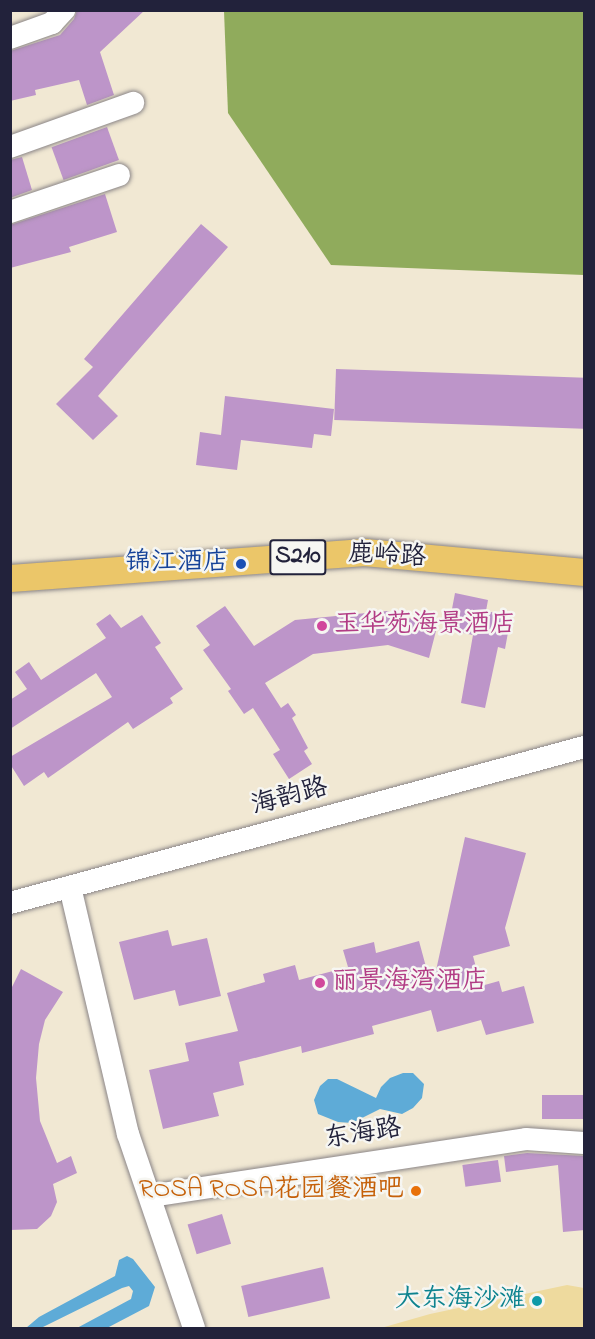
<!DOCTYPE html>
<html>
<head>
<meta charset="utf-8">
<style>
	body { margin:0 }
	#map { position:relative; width:595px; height:1339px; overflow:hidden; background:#f1e8d3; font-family:"Indie Flower","LXGW WenKai TC",sans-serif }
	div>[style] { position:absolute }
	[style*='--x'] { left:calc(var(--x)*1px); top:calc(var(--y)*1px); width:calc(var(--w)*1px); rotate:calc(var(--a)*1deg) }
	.forest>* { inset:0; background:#90ab5c }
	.sand>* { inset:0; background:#eeda9e }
	.water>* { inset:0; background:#5eabd7 }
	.building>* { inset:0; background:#bd95c9; transform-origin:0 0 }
	.roads { filter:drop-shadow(0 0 2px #8a8587) drop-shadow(0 0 2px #8a8587) }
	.minor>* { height:22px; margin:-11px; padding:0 11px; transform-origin:11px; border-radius:11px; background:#fff }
	.major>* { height:27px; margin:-13.5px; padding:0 13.5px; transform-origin:13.5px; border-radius:13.5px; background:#ebc669 }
	.dots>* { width:16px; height:16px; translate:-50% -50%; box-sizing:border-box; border:3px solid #f6f6f2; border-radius:50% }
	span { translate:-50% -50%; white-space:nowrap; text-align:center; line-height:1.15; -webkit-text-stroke:5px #f6f6f2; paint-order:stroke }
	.shield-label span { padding:2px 4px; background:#f6f6f2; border:2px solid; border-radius:4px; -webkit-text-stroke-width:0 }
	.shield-label { font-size:24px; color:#22223b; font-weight:700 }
	.street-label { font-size:26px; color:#22223b }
	.transit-label { font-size:26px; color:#164399 }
	.right { translate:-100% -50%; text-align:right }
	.hotel-label { font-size:26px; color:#b23c85 }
	.left { translate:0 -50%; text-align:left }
	.food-label { font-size:26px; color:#c56008 }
	.culture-label { font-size:26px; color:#0d838f }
	.frame { position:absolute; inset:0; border:12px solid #22223b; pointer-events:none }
</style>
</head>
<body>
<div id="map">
	<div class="forest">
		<div style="clip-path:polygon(224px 11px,584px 11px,584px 275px,331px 265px,228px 113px)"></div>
	</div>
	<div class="sand">
		<div style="clip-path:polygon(567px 1285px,584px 1288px,584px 1328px,381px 1328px,430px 1314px)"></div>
	</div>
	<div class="water">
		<div style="clip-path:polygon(403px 1073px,413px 1073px,424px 1084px,422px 1098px,413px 1108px,402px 1114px,380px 1109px,352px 1123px,338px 1122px,318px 1114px,314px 1100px,320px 1086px,328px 1079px,337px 1079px,376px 1098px,381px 1087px,390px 1078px)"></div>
		<div style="clip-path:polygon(127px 1256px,133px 1259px,155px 1287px,149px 1306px,107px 1328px,77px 1328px,131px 1299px,133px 1291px,129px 1286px,122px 1288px,41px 1328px,26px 1328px,39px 1317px,115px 1276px,119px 1260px)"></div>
	</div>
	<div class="building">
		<div style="clip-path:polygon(77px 10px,145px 10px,100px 52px,114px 95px,87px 105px,79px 80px,35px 90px,36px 95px,10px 101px,10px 51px,60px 35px,74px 19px)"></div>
		<div style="left:107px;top:127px;width:35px;height:59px;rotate:70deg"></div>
		<div style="clip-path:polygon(22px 157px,32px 190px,10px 198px,10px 160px)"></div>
		<div style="clip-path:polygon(105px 194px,117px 232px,69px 247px,71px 252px,10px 268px,10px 225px)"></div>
		<div style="clip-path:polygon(201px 224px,228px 247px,98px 396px,118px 416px,93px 440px,56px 404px,93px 367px,84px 359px)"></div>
		<div style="left:336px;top:369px;width:249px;height:51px;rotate:2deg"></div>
		<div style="clip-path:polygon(225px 396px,334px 409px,331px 436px,314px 434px,312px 448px,241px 440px,237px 470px,196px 465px,200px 432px,221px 435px)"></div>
		<div style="clip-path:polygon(455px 593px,488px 600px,486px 611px,511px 616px,505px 649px,498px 647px,485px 708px,461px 703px,473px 635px,448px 630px)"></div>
		<div style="clip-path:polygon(225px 606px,254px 646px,295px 620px,387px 611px,437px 627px,429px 658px,388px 645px,313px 654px,265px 683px,281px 708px,288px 703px,296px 715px,292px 718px,308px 748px,304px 751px,312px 764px,289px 779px,273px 754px,280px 750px,253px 708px,244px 714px,228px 691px,231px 689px,203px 650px,210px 645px,196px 626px)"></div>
		<div style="clip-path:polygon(110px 614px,121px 628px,142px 615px,161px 643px,155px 647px,183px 689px,170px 698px,173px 703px,133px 729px,128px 722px,48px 778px,44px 772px,24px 786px,10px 764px,10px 757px,112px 697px,96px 673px,10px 729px,10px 700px,27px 689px,15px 672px,29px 662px,41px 680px,106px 638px,96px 624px)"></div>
		<div style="clip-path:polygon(465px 837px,526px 853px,505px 928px,510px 946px,473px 956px,481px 986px,499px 981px,502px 992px,524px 986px,534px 1023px,486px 1035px,481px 1020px,437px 1032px,431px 1010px,372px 1026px,374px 1034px,302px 1053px,301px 1046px,239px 1062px,244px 1085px,213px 1093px,219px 1116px,163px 1129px,149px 1070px,189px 1061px,185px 1043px,238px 1031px,227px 993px,265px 982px,263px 974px,295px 965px,299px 980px,348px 967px,343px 950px,374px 942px,376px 953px,419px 941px,432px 989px)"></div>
		<div style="clip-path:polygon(168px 930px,172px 946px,207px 938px,221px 996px,179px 1006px,175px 990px,134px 1000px,119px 942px)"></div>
		<div style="clip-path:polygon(21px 969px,63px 992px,45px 1020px,39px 1044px,36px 1078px,40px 1121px,57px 1163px,71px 1156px,77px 1173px,53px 1184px,57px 1202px,51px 1216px,37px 1229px,10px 1230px,10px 991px)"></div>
		<div style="left:585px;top:1095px;width:24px;height:43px;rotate:90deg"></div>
		<div style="clip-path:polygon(527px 1153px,585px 1156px,585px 1230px,563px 1232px,558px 1165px,506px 1172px,504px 1156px)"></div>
		<div style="left:498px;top:1160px;width:22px;height:36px;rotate:82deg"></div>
		<div style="left:222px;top:1214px;width:31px;height:36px;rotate:73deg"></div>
		<div style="left:323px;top:1267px;width:32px;height:84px;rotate:77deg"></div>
	</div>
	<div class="roads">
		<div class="minor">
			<div style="--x:10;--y:38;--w:45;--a:-19.7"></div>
			<div style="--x:52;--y:23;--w:18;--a:-47"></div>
			<div style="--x:10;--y:147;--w:131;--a:-19.7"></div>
			<div style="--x:10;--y:212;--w:115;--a:-18.7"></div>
			<div style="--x:70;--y:887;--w:254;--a:76.8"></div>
			<div style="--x:128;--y:1134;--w:205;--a:71.2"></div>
			<div style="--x:10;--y:903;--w:595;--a:-15.2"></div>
			<div style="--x:150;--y:1196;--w:380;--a:-8.6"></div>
			<div style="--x:526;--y:1139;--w:58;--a:3.9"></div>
		</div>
		<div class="major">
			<div style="--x:10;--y:578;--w:355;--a:-4.2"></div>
			<div style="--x:364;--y:552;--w:221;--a:5.2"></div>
		</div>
	</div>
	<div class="dots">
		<div style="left:241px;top:564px;background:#1a4fb4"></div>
		<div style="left:322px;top:626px;background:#d1479c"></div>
		<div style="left:320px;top:983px;background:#d1479c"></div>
		<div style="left:416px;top:1191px;background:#e8710a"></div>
		<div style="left:537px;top:1301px;background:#0f9aa8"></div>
	</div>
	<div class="shield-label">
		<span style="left:298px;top:557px">S210</span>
	</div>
	<div class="street-label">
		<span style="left:387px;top:557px;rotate:3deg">鹿岭路</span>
		<span style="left:290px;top:798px;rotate:-15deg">海韵路</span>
		<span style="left:363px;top:1135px;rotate:-9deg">东海路</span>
	</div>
	<div class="transit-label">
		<span class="right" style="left:229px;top:564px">锦江酒店</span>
	</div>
	<div class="hotel-label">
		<span class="left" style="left:334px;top:626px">玉华苑海景酒店</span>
		<span class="left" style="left:332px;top:983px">丽景海湾酒店</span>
	</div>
	<div class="food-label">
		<span class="right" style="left:404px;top:1191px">ROSA ROSA花园餐酒吧</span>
	</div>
	<div class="culture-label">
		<span class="right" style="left:525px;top:1301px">大东海沙滩</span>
	</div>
	<div class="frame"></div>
</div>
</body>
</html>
